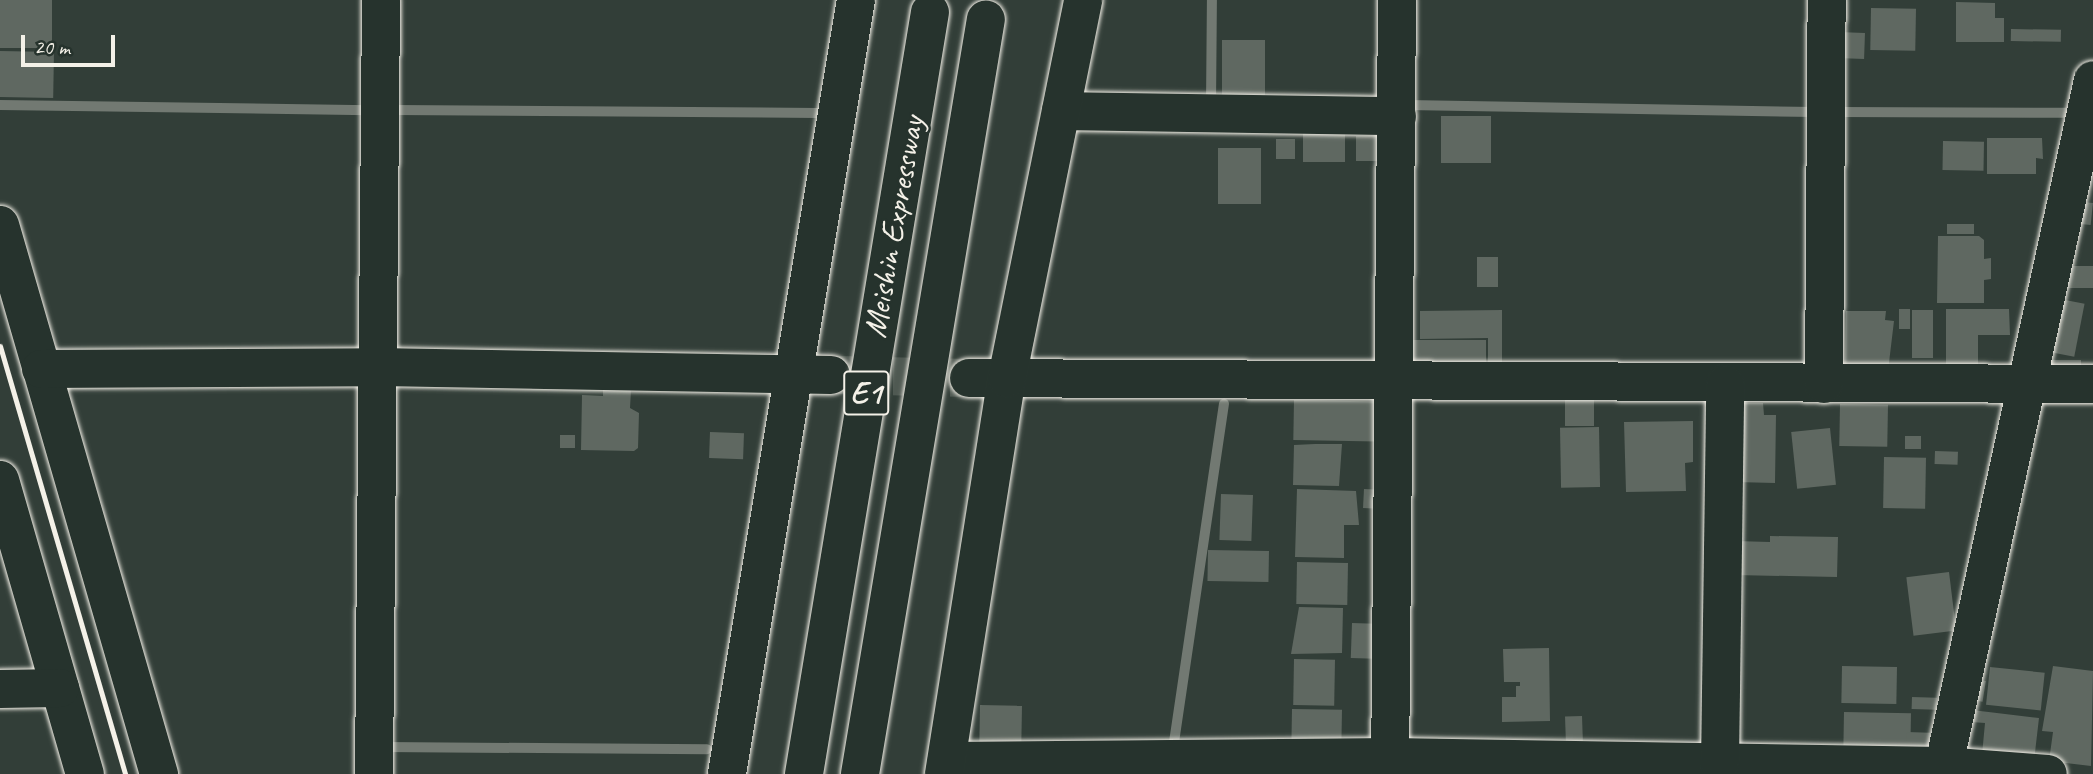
<!DOCTYPE html>
<html>
<head>
<meta charset="utf-8">
<style>
	body { margin:0 }
	#map { position:relative; width:2093px; height:774px; overflow:hidden; background:#323e38; font-family:Caveat,sans-serif }
	div>[style] { position:absolute }
	[style*='--x'] { left:calc(var(--x)*1px); top:calc(var(--y)*1px); width:calc(var(--w)*1px); rotate:calc(var(--a)*1deg) }
	.stream>* { height:10px; margin:-5px; padding:0 5px; transform-origin:5px; border-radius:5px; background:#727972 }
	.building>* { inset:0; background:#5f6861; transform-origin:0 0 }
	.minor-tunnel>* { height:38px; margin-top:-19px; transform-origin:0; background:repeating-linear-gradient(90deg,#4f5952 0 38px,transparent 0 57px) }
	.roads { filter:drop-shadow(0 0 2px #f4f1e8) drop-shadow(0 0 2px #f4f1e8) }
	.minor>* { height:38px; margin:-19px; padding:0 19px; transform-origin:19px; border-radius:19px; background:#26332d }
	.rail>* { height:5px; margin:-2.5px; padding:0 2.5px; transform-origin:2.5px; border-radius:2.5px; background:#f4f1e8 }
	.bridges { filter:drop-shadow(0 0 2px #f4f1e8) drop-shadow(0 0 2px #f4f1e8) }
	.highway-bridge>* { height:38px; margin:-19px; padding:0 19px; transform-origin:19px; border-radius:19px; background:#26332d }
	span { translate:-50% -50%; white-space:nowrap; text-align:center; line-height:1.15; -webkit-text-stroke:5px #26332d; paint-order:stroke }
	.shield-label span { padding:2px 5px; background:#26332d; border:2px solid; border-radius:5px; -webkit-text-stroke-width:0 }
	.shield-label { font-size:32px; color:#f4f1e8; font-weight:700 }
	.street-label { font-size:33px; color:#f4f1e8 }
	.scale { position:absolute; left:21px; top:35px; width:94px; height:32px; box-sizing:border-box; border:4px solid #f4f1e8; border-top:0; padding-left:9px; font-size:21px; line-height:24px; white-space:nowrap; color:#f4f1e8; -webkit-text-stroke:5px #26332d; paint-order:stroke }
</style>
</head>
<body>
<div id="map">
	<div class="stream">
		<div style="--x:0;--y:105;--w:370;--a:0.8"></div>
		<div style="--x:1211;--y:105;--w:105;--a:-89.5"></div>
		<div style="--x:1407;--y:105;--w:407;--a:1"></div>
		<div style="--x:1814;--y:112;--w:6;--a:-90"></div>
		<div style="--x:395;--y:110;--w:423;--a:0.4"></div>
		<div style="--x:1838;--y:112;--w:230;--a:0.2"></div>
		<div style="--x:383;--y:747;--w:324;--a:0.4"></div>
		<div style="--x:1173;--y:749;--w:349;--a:-81.6"></div>
	</div>
	<div class="building">
		<div style="left:0;top:0;width:52px;height:48px"></div>
		<div style="clip-path:polygon(1956px 2px,1995px 3px,1995px 18px,2004px 18px,2004px 42px,1956px 42px)"></div>
		<div style="left:1871px;top:8px;width:45px;height:42px;rotate:1deg"></div>
		<div style="left:2011px;top:29px;width:50px;height:12px;rotate:1deg"></div>
		<div style="left:1838px;top:32px;width:27px;height:26px;rotate:2deg"></div>
		<div style="left:1222px;top:40px;width:43px;height:55px"></div>
		<div style="left:0;top:51px;width:54px;height:46px;rotate:1deg"></div>
		<div style="left:1441px;top:116px;width:50px;height:47px"></div>
		<div style="left:1303px;top:130px;width:42px;height:32px"></div>
		<div style="left:1356px;top:136px;width:26px;height:25px"></div>
		<div style="clip-path:polygon(1987px 138px,2042px 138px,2043px 159px,2036px 158px,2036px 174px,1987px 174px)"></div>
		<div style="left:1276px;top:139px;width:19px;height:20px"></div>
		<div style="left:1943px;top:141px;width:41px;height:29px;rotate:1deg"></div>
		<div style="left:1218px;top:148px;width:43px;height:56px"></div>
		<div style="left:2083px;top:202px;width:10px;height:22px;rotate:6deg"></div>
		<div style="left:1947px;top:224px;width:27px;height:10px"></div>
		<div style="clip-path:polygon(1938px 236px,1979px 236px,1984px 240px,1984px 259px,1991px 258px,1991px 279px,1984px 280px,1984px 303px,1937px 303px)"></div>
		<div style="left:1477px;top:257px;width:21px;height:30px"></div>
		<div style="left:2068px;top:266px;width:25px;height:22px"></div>
		<div style="left:2060px;top:299px;width:25px;height:54px;rotate:11deg"></div>
		<div style="left:1899px;top:309px;width:11px;height:20px"></div>
		<div style="clip-path:polygon(1946px 309px,2009px 309px,2010px 335px,1978px 335px,1978px 371px,1946px 370px)"></div>
		<div style="clip-path:polygon(1502px 310px,1502px 367px,1488px 367px,1488px 338px,1420px 339px,1420px 311px)"></div>
		<div style="left:1912px;top:310px;width:21px;height:48px"></div>
		<div style="clip-path:polygon(1846px 311px,1886px 311px,1885px 320px,1894px 321px,1888px 371px,1845px 371px)"></div>
		<div style="left:1409px;top:340px;width:77px;height:30px"></div>
		<div style="left:2050px;top:360px;width:31px;height:13px"></div>
		<div style="clip-path:polygon(603px 389px,631px 390px,630px 408px,639px 413px,638px 448px,634px 451px,581px 450px,582px 395px,603px 396px)"></div>
		<div style="left:1565px;top:399px;width:29px;height:27px"></div>
		<div style="left:1294px;top:400px;width:83px;height:40px;rotate:1deg"></div>
		<div style="clip-path:polygon(1734px 403px,1763px 403px,1764px 415px,1776px 415px,1775px 483px,1735px 482px)"></div>
		<div style="left:1840px;top:404px;width:48px;height:42px;rotate:1deg"></div>
		<div style="clip-path:polygon(1693px 421px,1693px 462px,1685px 463px,1686px 491px,1626px 492px,1624px 422px)"></div>
		<div style="left:1599px;top:427px;width:60px;height:39px;rotate:89deg"></div>
		<div style="left:1830px;top:428px;width:57px;height:39px;rotate:84deg"></div>
		<div style="left:710px;top:432px;width:34px;height:26px;rotate:2deg"></div>
		<div style="left:560px;top:435px;width:15px;height:13px"></div>
		<div style="left:1905px;top:436px;width:16px;height:13px"></div>
		<div style="clip-path:polygon(1315px 444px,1342px 444px,1339px 486px,1293px 485px,1294px 445px)"></div>
		<div style="left:1935px;top:451px;width:23px;height:13px;rotate:2deg"></div>
		<div style="left:1884px;top:457px;width:42px;height:51px;rotate:1deg"></div>
		<div style="clip-path:polygon(1297px 489px,1356px 491px,1359px 525px,1344px 525px,1344px 558px,1295px 557px)"></div>
		<div style="left:1364px;top:489px;width:20px;height:19px;rotate:3deg"></div>
		<div style="left:1221px;top:494px;width:32px;height:46px;rotate:2deg"></div>
		<div style="clip-path:polygon(1770px 536px,1838px 537px,1837px 577px,1735px 575px,1735px 541px,1770px 542px)"></div>
		<div style="left:1208px;top:550px;width:61px;height:31px;rotate:1deg"></div>
		<div style="left:1297px;top:562px;width:51px;height:42px;rotate:1deg"></div>
		<div style="left:1949px;top:572px;width:59px;height:43px;rotate:83deg"></div>
		<div style="clip-path:polygon(1299px 607px,1343px 608px,1342px 653px,1291px 654px)"></div>
		<div style="left:1352px;top:623px;width:24px;height:35px;rotate:2deg"></div>
		<div style="clip-path:polygon(1549px 648px,1550px 721px,1502px 722px,1502px 697px,1516px 697px,1516px 686px,1520px 686px,1520px 682px,1504px 682px,1503px 649px)"></div>
		<div style="left:1294px;top:659px;width:41px;height:46px;rotate:1deg"></div>
		<div style="left:1842px;top:666px;width:55px;height:37px;rotate:1deg"></div>
		<div style="clip-path:polygon(2053px 666px,2093px 671px,2091px 766px,2049px 761px,2053px 732px,2042px 731px)"></div>
		<div style="left:1990px;top:667px;width:55px;height:38px;rotate:6deg"></div>
		<div style="left:1973px;top:679px;width:13px;height:21px;rotate:9deg"></div>
		<div style="left:1912px;top:697px;width:25px;height:12px;rotate:2deg"></div>
		<div style="left:980px;top:705px;width:42px;height:39px;rotate:1deg"></div>
		<div style="left:1292px;top:709px;width:50px;height:35px;rotate:1deg"></div>
		<div style="clip-path:polygon(1972px 710px,2039px 718px,2034px 761px,1982px 755px,1985px 723px,1971px 722px)"></div>
		<div style="left:1844px;top:712px;width:67px;height:36px;rotate:1deg"></div>
		<div style="left:1582px;top:716px;width:26px;height:17px;rotate:88deg"></div>
		<div style="left:1907px;top:732px;width:23px;height:16px;rotate:2deg"></div>
	</div>
	<div class="minor-tunnel">
		<div style="--x:836;--y:375;--w:133;--a:1.3"></div>
	</div>
	<div class="roads">
		<div class="minor">
			<div style="--x:1061;--y:111;--w:336;--a:0.9"></div>
			<div style="--x:0;--y:225;--w:572;--a:73.85"></div>
			<div style="--x:41;--y:369;--w:338;--a:-0.3"></div>
			<div style="--x:379;--y:367;--w:452;--a:1"></div>
			<div style="--x:969;--y:378;--w:1124;--a:0.31"></div>
			<div style="--x:1824;--y:384;--w:384;--a:-89.6"></div>
			<div style="--x:0;--y:480;--w:306;--a:73.9"></div>
			<div style="--x:0;--y:689;--w:60;--a:-1"></div>
			<div style="--x:947;--y:761;--w:446;--a:-0.5"></div>
			<div style="--x:1393;--y:757;--w:551;--a:0.94"></div>
			<div style="--x:1944;--y:766;--w:104;--a:4.4"></div>
			<div style="--x:1720;--y:763;--w:379;--a:-89.2"></div>
			<div style="--x:374;--y:774;--w:774;--a:-89.48"></div>
			<div style="--x:727;--y:774;--w:785;--a:-80.54"></div>
			<div style="--x:944;--y:774;--w:401;--a:-81"></div>
			<div style="--x:1007;--y:378;--w:386;--a:-78.6"></div>
			<div style="--x:1390;--y:774;--w:774;--a:-89.48"></div>
			<div style="--x:1942;--y:774;--w:710;--a:-77.72"></div>
		</div>
	</div>
	<div class="rail">
		<div style="--x:0;--y:346;--w:446;--a:73.7"></div>
	</div>
	<div class="bridges">
		<div class="highway-bridge">
			<div style="--x:804;--y:774;--w:772;--a:-80.61"></div>
			<div style="--x:860;--y:774;--w:765;--a:-80.53"></div>
		</div>
	</div>
	<div class="shield-label">
		<span style="left:866px;top:393px">E1</span>
	</div>
	<div class="street-label">
		<span style="left:894px;top:227px;rotate:-80deg">Meishin Expressway</span>
	</div>
	<div class="scale">20 m</div>
</div>
</body>
</html>
